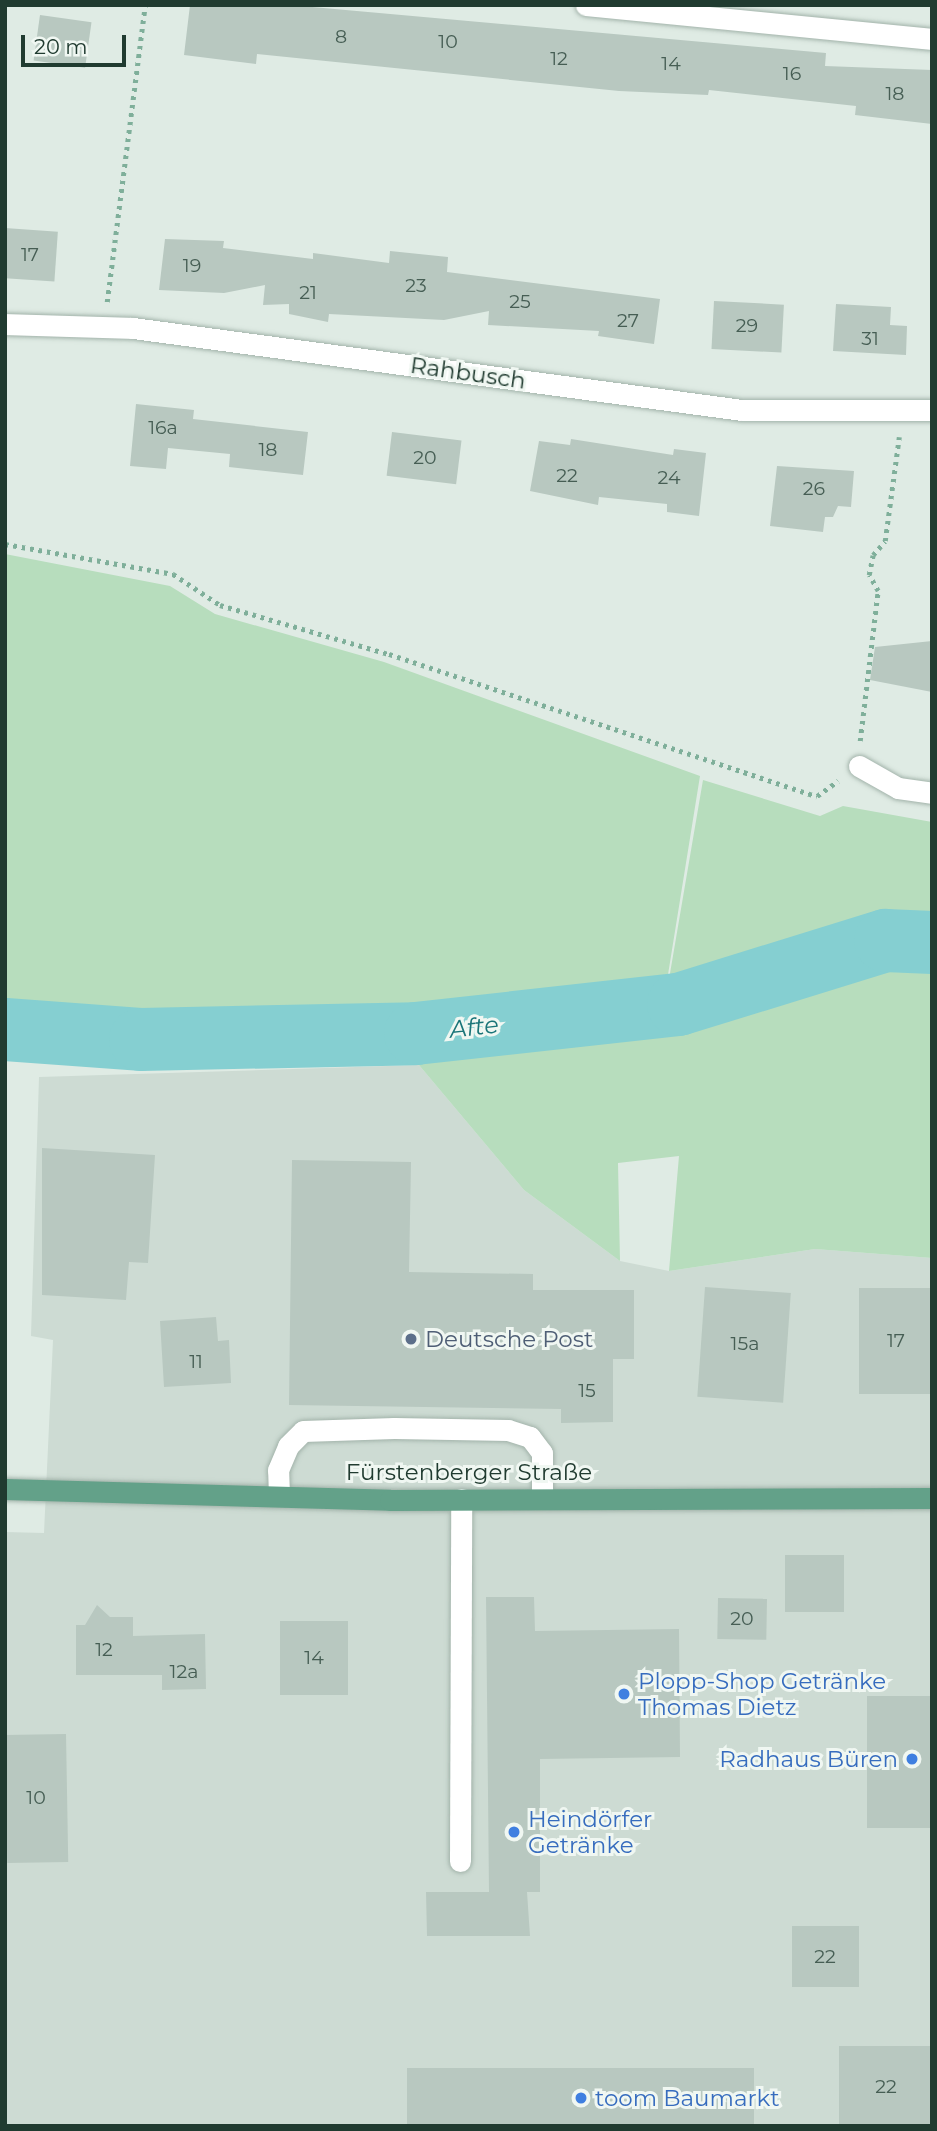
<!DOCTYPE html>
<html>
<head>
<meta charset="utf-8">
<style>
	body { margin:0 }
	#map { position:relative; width:937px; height:2131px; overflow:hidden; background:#dfebe4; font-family:Montserrat,sans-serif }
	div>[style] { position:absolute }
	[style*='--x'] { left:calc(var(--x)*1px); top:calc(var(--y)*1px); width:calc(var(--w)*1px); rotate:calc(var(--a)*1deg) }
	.built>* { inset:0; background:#cddbd3 }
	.green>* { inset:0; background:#b7ddbd }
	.river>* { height:63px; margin:-31.5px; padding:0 31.5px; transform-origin:31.5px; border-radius:31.5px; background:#85cfd1 }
	.building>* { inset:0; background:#b8c8c0; transform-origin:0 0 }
	.path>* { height:4.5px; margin-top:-2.25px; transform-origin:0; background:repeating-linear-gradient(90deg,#7faf9a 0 3.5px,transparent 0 8.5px) }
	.roads { filter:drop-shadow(0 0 2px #a2b3aa) drop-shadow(0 0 2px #a2b3aa) }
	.minor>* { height:21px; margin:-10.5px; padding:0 10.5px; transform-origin:10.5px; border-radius:10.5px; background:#fff }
	.major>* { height:21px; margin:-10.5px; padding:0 10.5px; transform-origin:10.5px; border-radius:10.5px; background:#63a189 }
	.dots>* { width:19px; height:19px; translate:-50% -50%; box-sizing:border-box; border:4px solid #f0f7f2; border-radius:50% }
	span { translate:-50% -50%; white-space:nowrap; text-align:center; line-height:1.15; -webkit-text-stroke:6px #f0f7f2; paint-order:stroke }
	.number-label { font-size:19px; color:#465e54 }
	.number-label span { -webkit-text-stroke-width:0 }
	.street-label { font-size:23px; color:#203b30 }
	.service-label { font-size:23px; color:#4e5e75 }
	.left { translate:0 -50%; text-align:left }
	.shop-label { font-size:23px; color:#366cbe }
	.right { translate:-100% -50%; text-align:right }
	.water-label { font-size:24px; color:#197478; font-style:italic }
	.frame { position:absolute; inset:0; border:7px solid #203b30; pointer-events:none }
	.scale { position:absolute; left:21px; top:35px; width:105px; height:32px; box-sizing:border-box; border:4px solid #203b30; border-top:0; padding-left:9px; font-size:21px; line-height:24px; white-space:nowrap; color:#203b30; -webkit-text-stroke:5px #f0f7f2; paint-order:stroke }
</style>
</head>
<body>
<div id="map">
	<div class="built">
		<div style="clip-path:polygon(419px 1065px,524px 1190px,620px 1261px,669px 1271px,815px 1249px,932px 1258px,932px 2126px,5px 2126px,5px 1532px,44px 1533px,53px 1340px,31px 1336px,39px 1077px)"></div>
	</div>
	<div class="green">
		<div style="clip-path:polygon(5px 554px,170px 586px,215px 614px,384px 662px,700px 776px,666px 987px,417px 1009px,156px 1015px,5px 1008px)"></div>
		<div style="clip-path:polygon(703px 780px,820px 816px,843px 806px,932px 822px,932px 922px,877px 919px,668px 985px)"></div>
		<div style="clip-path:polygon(889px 951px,932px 953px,932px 1258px,815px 1249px,669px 1271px,679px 1156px,618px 1163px,620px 1261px,524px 1190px,419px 1065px,418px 1042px,679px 1017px)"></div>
	</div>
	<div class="river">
		<div style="--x:5;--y:1029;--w:135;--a:4.2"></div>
		<div style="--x:140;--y:1039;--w:275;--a:-1.2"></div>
		<div style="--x:415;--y:1033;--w:265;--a:-6.3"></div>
		<div style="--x:678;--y:1004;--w:217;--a:-17.2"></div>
		<div style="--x:885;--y:940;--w:47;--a:2.4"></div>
	</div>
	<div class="building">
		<div style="clip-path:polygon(190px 5px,290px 5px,826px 53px,825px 66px,932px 70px,932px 124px,855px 115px,856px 106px,709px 90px,708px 95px,619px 91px,257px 54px,256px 64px,184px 55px)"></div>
		<div style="left:40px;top:15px;width:52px;height:46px;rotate:8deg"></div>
		<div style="left:5px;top:228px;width:53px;height:50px;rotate:4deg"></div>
		<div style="clip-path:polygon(165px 239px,224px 241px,223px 248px,313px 259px,313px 253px,389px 263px,390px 251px,448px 257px,447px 272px,660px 299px,654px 344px,598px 336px,599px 331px,488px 325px,489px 311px,444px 320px,329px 314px,328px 322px,289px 314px,289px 304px,263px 305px,265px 285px,224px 293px,159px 290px)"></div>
		<div style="left:714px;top:301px;width:70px;height:48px;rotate:3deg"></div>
		<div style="clip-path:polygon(836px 304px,891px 307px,890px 325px,907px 326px,906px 355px,833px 351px)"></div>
		<div style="clip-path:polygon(136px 404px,194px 410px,193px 419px,308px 432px,303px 475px,229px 467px,230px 454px,168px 448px,166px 469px,130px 466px)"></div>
		<div style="left:392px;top:432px;width:70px;height:44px;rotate:7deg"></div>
		<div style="clip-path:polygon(571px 439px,673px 455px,674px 449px,706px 453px,699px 516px,667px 512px,667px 504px,599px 497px,598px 505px,530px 491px,539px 441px,570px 445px)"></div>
		<div style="clip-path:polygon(777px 466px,854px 471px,851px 507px,838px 506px,833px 517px,825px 517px,823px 532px,770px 526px)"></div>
		<div style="clip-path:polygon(932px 641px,932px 692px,870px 680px,875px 647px)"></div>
		<div style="clip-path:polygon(42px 1148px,155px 1155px,148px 1263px,129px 1262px,126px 1300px,42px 1295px)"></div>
		<div style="clip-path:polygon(292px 1160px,411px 1162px,409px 1272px,533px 1274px,533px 1290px,634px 1290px,634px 1359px,613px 1359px,613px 1422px,561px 1423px,561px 1409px,289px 1405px)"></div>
		<div style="left:705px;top:1287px;width:86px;height:110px;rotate:4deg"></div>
		<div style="left:932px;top:1288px;width:106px;height:73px;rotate:90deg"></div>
		<div style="clip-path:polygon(216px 1317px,218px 1341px,229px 1340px,231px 1383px,164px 1387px,160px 1321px)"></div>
		<div style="left:785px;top:1555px;width:59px;height:57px"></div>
		<div style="clip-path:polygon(486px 1597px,534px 1597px,535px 1631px,679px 1629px,680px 1757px,540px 1759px,540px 1892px,527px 1892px,530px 1936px,427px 1936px,426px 1892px,489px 1892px)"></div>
		<div style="left:718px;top:1598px;width:49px;height:41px;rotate:1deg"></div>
		<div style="clip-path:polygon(97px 1605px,110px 1617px,133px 1617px,133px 1636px,205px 1634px,206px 1689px,162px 1690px,162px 1675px,76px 1675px,76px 1625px,85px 1625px)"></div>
		<div style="left:280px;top:1621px;width:68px;height:74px"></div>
		<div style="left:932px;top:1696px;width:132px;height:65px;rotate:90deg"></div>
		<div style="left:66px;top:1734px;width:128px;height:61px;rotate:89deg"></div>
		<div style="left:859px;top:1926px;width:61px;height:67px;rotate:90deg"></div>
		<div style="left:932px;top:2046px;width:80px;height:93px;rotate:90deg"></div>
		<div style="left:754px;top:2068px;width:58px;height:347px;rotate:90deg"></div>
	</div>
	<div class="path">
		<div style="--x:107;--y:302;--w:299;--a:-82.7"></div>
		<div style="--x:5;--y:544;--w:171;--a:10.1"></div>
		<div style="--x:173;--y:574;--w:56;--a:33.4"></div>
		<div style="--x:220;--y:605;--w:176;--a:16.2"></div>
		<div style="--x:389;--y:654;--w:451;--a:18.4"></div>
		<div style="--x:817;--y:796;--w:26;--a:-36"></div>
		<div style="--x:860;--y:741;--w:151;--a:-83.2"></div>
		<div style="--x:878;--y:591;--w:18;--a:-119"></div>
		<div style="--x:869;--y:575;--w:20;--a:-79"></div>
		<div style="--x:873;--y:555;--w:18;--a:-49"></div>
		<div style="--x:885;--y:541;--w:105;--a:-82.3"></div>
	</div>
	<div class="roads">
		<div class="minor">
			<div style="--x:586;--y:5;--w:348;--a:5.6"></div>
			<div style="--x:5;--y:324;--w:128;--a:1.8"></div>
			<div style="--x:133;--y:328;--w:614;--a:7.67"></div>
			<div style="--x:742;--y:410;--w:190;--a:0"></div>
			<div style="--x:859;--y:766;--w:45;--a:29.4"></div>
			<div style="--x:898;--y:788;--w:34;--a:8"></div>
			<div style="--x:279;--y:1495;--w:25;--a:-92"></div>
			<div style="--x:278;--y:1470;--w:26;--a:-67"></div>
			<div style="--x:288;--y:1446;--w:21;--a:-45"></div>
			<div style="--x:303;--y:1431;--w:91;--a:-1.9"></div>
			<div style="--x:394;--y:1428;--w:114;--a:1"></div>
			<div style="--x:508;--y:1430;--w:23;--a:18"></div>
			<div style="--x:530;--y:1437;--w:20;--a:53"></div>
			<div style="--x:542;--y:1453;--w:46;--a:90"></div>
			<div style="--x:460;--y:1861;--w:362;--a:-89.8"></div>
		</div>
		<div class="major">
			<div style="--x:5;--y:1489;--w:385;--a:1.6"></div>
			<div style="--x:390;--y:1500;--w:542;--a:-0.21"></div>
		</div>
	</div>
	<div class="dots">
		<div style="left:411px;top:1339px;background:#5c6f8a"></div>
		<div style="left:624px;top:1694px;background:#3f7fe0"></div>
		<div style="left:912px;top:1759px;background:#3f7fe0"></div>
		<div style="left:514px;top:1832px;background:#3f7fe0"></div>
		<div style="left:581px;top:2098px;background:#3f7fe0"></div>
	</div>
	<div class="number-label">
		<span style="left:341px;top:37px">8</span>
		<span style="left:448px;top:42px">10</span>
		<span style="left:559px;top:59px">12</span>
		<span style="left:671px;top:64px">14</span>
		<span style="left:792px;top:74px">16</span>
		<span style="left:895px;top:94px">18</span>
		<span style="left:30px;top:255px">17</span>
		<span style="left:192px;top:266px">19</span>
		<span style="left:416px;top:286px">23</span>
		<span style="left:308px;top:293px">21</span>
		<span style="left:520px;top:302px">25</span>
		<span style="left:628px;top:321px">27</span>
		<span style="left:747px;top:326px">29</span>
		<span style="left:870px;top:339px">31</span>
		<span style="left:163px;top:428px">16a</span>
		<span style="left:268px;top:450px">18</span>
		<span style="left:425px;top:458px">20</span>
		<span style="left:567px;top:476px">22</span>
		<span style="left:669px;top:478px">24</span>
		<span style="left:814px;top:489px">26</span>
		<span style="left:896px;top:1341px">17</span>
		<span style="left:745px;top:1344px">15a</span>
		<span style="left:196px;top:1362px">11</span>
		<span style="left:587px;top:1391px">15</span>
		<span style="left:742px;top:1619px">20</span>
		<span style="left:104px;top:1650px">12</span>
		<span style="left:314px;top:1658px">14</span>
		<span style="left:184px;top:1672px">12a</span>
		<span style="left:36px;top:1798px">10</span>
		<span style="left:825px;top:1957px">22</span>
		<span style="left:886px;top:2087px">22</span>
	</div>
	<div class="street-label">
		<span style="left:468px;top:373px;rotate:8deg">Rahbusch</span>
		<span style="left:469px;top:1472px">Fürstenberger Straße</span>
	</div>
	<div class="service-label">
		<span class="left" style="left:425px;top:1339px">Deutsche Post</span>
	</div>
	<div class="shop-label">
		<span class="left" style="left:638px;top:1694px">Plopp-Shop Getränke<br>Thomas Dietz</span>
		<span class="right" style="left:898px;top:1759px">Radhaus Büren</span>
		<span class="left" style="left:528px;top:1832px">Heindörfer<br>Getränke</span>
		<span class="left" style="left:595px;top:2098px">toom Baumarkt</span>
	</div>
	<div class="water-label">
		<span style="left:474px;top:1027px;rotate:-6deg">Afte</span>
	</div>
	<div class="frame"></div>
	<div class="scale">20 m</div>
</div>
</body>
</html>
